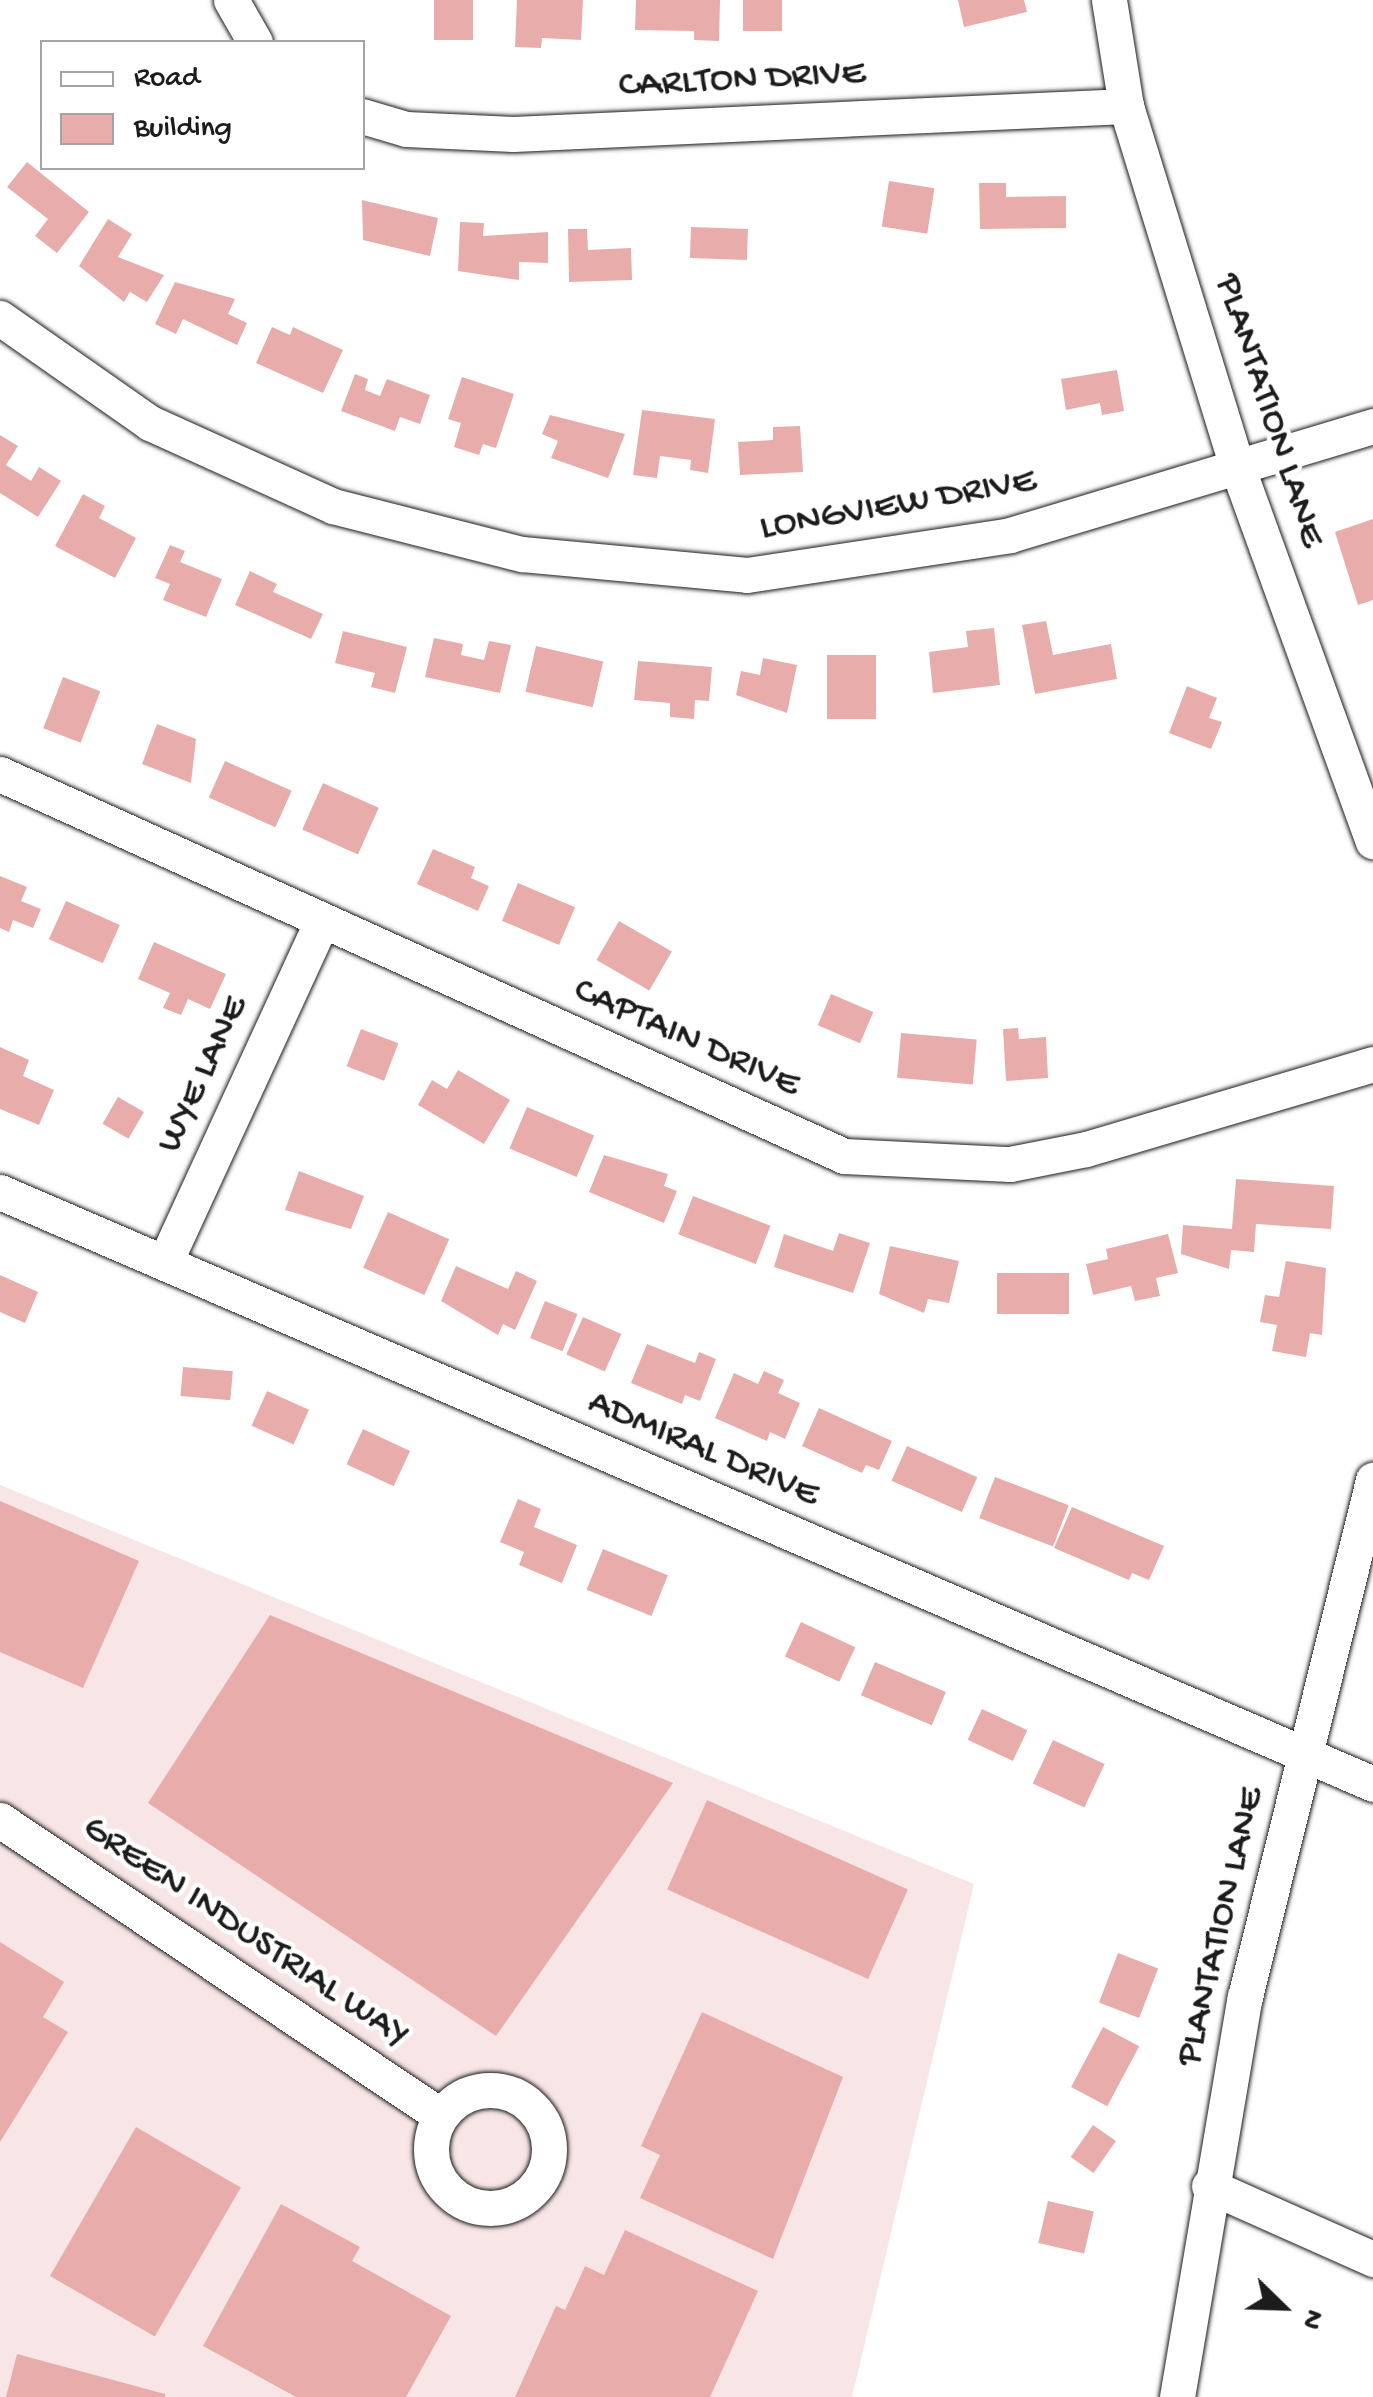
<!DOCTYPE html>
<html>
<head>
<meta charset="utf-8">
<style>
	body { margin:0 }
	#map { position:relative; width:1373px; height:2397px; overflow:hidden; background:#fff; font-family:"Gochi Hand",sans-serif }
	div>[style] { position:absolute }
	[style*='--x'] { left:calc(var(--x)*1px); top:calc(var(--y)*1px); width:calc(var(--w)*1px); rotate:calc(var(--a)*1deg) }
	.built>* { inset:0; background:#f8e6e6 }
	.building>* { inset:0; background:#e8adaa; transform-origin:0 0 }
	.roads { filter:drop-shadow(0 0 2px #1c1c1c) drop-shadow(0 0 2px #1c1c1c) }
	.minor>* { height:35px; margin:-17.5px; padding:0 17.5px; transform-origin:17.5px; border-radius:17.5px; background:#fff }
	.minor>.ring { margin:-17.5px; padding:0; box-sizing:content-box; background:none; border:35px solid #fff; border-radius:50% }
	span { translate:-50% -50%; white-space:nowrap; text-align:center; line-height:1.15; -webkit-text-stroke:9px #fff; paint-order:stroke }
	.street-label { font-size:38px; color:#1c1c1c }
	.legend { position:absolute; left:40px; top:40px; width:325px; height:130px; box-sizing:border-box; background:#fff; border:2px solid #a4a4a4; margin:0; padding:12px 18px; list-style:none; font-size:30px; color:#1c1c1c }
	.legend li { display:flex; align-items:center; gap:20px; height:50px }
	.legend b { width:50px; border:2px solid #a4a4a4 }
	.north { position:absolute; left:1233px; top:2257px; width:100px; height:100px; -webkit-text-stroke:8px #fff; paint-order:stroke; rotate:113deg; font-size:28px; font-weight:700; line-height:40px; text-align:center; color:#1c1c1c }
	.north::after { content:''; display:block; margin:auto; width:35px; height:45px; background:#1c1c1c; clip-path:polygon(50% 0,100% 100%,50% 72%,0 100%) }
</style>
</head>
<body>
<div id="map">
	<div class="built">
		<div style="clip-path:polygon(0 1485px,974px 1884px,852px 2397px,0 2397px)"></div>
	</div>
	<div class="building">
		<div style="left:434px;top:0;width:39px;height:40px"></div>
		<div style="clip-path:polygon(517px 0,583px 0,581px 40px,542px 38px,541px 48px,515px 47px)"></div>
		<div style="clip-path:polygon(636px 0,720px 0,719px 41px,694px 40px,694px 31px,635px 30px)"></div>
		<div style="left:743px;top:0;width:39px;height:31px"></div>
		<div style="clip-path:polygon(958px 0,1024px 0,1027px 12px,964px 27px)"></div>
		<div style="clip-path:polygon(27px 162px,89px 212px,57px 253px,35px 236px,48px 219px,7px 187px)"></div>
		<div style="left:889px;top:181px;width:46px;height:46px;rotate:9deg"></div>
		<div style="clip-path:polygon(979px 183px,1006px 183px,1006px 197px,1066px 196px,1066px 228px,980px 229px)"></div>
		<div style="clip-path:polygon(362px 200px,438px 218px,430px 256px,363px 240px)"></div>
		<div style="clip-path:polygon(108px 219px,132px 234px,118px 257px,164px 275px,147px 302px,130px 292px,124px 302px,79px 266px)"></div>
		<div style="clip-path:polygon(460px 222px,484px 223px,483px 236px,548px 232px,548px 263px,519px 262px,519px 280px,458px 271px)"></div>
		<div style="left:691px;top:227px;width:57px;height:31px;rotate:2deg"></div>
		<div style="clip-path:polygon(568px 229px,587px 229px,588px 250px,631px 248px,632px 280px,569px 282px)"></div>
		<div style="clip-path:polygon(175px 282px,235px 299px,228px 314px,247px 323px,237px 345px,183px 319px,176px 334px,155px 324px)"></div>
		<div style="clip-path:polygon(272px 327px,290px 335px,293px 327px,343px 350px,323px 393px,256px 363px)"></div>
		<div style="clip-path:polygon(1117px 370px,1124px 411px,1102px 415px,1100px 403px,1066px 410px,1061px 379px)"></div>
		<div style="clip-path:polygon(355px 374px,368px 379px,365px 390px,380px 396px,387px 379px,430px 395px,420px 424px,400px 417px,395px 431px,341px 411px)"></div>
		<div style="clip-path:polygon(462px 377px,514px 394px,496px 448px,483px 444px,479px 455px,454px 447px,461px 423px,448px 419px)"></div>
		<div style="clip-path:polygon(642px 410px,715px 419px,708px 473px,690px 470px,691px 460px,660px 456px,657px 478px,633px 475px)"></div>
		<div style="clip-path:polygon(550px 415px,625px 434px,608px 478px,551px 458px,558px 441px,542px 434px)"></div>
		<div style="clip-path:polygon(800px 426px,803px 472px,740px 475px,738px 442px,773px 440px,773px 427px)"></div>
		<div style="clip-path:polygon(0 435px,18px 446px,6px 465px,31px 481px,39px 467px,61px 481px,38px 517px,0 493px)"></div>
		<div style="clip-path:polygon(83px 494px,105px 506px,99px 518px,136px 538px,115px 578px,55px 546px)"></div>
		<div style="clip-path:polygon(1373px 519px,1373px 600px,1358px 605px,1335px 532px)"></div>
		<div style="clip-path:polygon(170px 545px,185px 551px,180px 562px,222px 579px,206px 617px,163px 600px,170px 584px,155px 578px)"></div>
		<div style="clip-path:polygon(250px 571px,277px 584px,273px 592px,323px 614px,311px 639px,235px 605px)"></div>
		<div style="clip-path:polygon(1046px 621px,1053px 655px,1111px 644px,1117px 679px,1035px 694px,1022px 625px)"></div>
		<div style="clip-path:polygon(994px 628px,1000px 685px,933px 693px,929px 652px,968px 647px,966px 631px)"></div>
		<div style="clip-path:polygon(343px 631px,407px 647px,395px 693px,371px 687px,375px 673px,335px 663px)"></div>
		<div style="clip-path:polygon(434px 638px,463px 644px,461px 655px,484px 660px,489px 641px,511px 645px,500px 693px,425px 677px)"></div>
		<div style="left:536px;top:646px;width:69px;height:47px;rotate:13deg"></div>
		<div style="left:876px;top:655px;width:64px;height:49px;rotate:90deg"></div>
		<div style="clip-path:polygon(763px 658px,797px 665px,787px 713px,736px 695px,741px 671px,760px 675px)"></div>
		<div style="clip-path:polygon(638px 661px,712px 667px,709px 701px,695px 700px,694px 719px,670px 717px,670px 703px,634px 700px)"></div>
		<div style="left:63px;top:677px;width:40px;height:55px;rotate:21deg"></div>
		<div style="clip-path:polygon(1187px 686px,1217px 698px,1209px 718px,1222px 722px,1211px 749px,1169px 733px)"></div>
		<div style="clip-path:polygon(157px 724px,196px 739px,191px 783px,142px 764px)"></div>
		<div style="left:225px;top:761px;width:73px;height:40px;rotate:24deg"></div>
		<div style="left:323px;top:783px;width:61px;height:51px;rotate:24deg"></div>
		<div style="clip-path:polygon(433px 849px,475px 867px,471px 878px,489px 886px,478px 911px,417px 884px)"></div>
		<div style="clip-path:polygon(0 876px,27px 887px,21px 901px,41px 909px,33px 928px,13px 920px,9px 932px,0 928px)"></div>
		<div style="left:518px;top:883px;width:62px;height:41px;rotate:23deg"></div>
		<div style="left:66px;top:901px;width:59px;height:42px;rotate:24deg"></div>
		<div style="left:619px;top:921px;width:61px;height:45px;rotate:30deg"></div>
		<div style="clip-path:polygon(154px 942px,226px 974px,210px 1009px,188px 999px,181px 1015px,163px 1008px,170px 993px,138px 979px)"></div>
		<div style="left:831px;top:994px;width:46px;height:34px;rotate:23deg"></div>
		<div style="clip-path:polygon(1018px 1028px,1019px 1039px,1046px 1037px,1048px 1078px,1006px 1081px,1003px 1029px)"></div>
		<div style="left:361px;top:1029px;width:40px;height:40px;rotate:21deg"></div>
		<div style="left:901px;top:1033px;width:76px;height:45px;rotate:5deg"></div>
		<div style="clip-path:polygon(0 1047px,29px 1060px,23px 1076px,54px 1090px,39px 1125px,0 1109px)"></div>
		<div style="clip-path:polygon(458px 1070px,510px 1100px,484px 1144px,418px 1105px,432px 1080px,447px 1089px)"></div>
		<div style="left:118px;top:1097px;width:30px;height:31px;rotate:30deg"></div>
		<div style="left:527px;top:1107px;width:73px;height:45px;rotate:23deg"></div>
		<div style="clip-path:polygon(604px 1155px,668px 1174px,664px 1186px,677px 1191px,664px 1223px,589px 1192px)"></div>
		<div style="clip-path:polygon(299px 1171px,364px 1196px,351px 1229px,285px 1210px)"></div>
		<div style="clip-path:polygon(1236px 1179px,1334px 1186px,1331px 1229px,1256px 1224px,1254px 1252px,1231px 1250px,1229px 1269px,1181px 1254px,1183px 1225px,1232px 1229px)"></div>
		<div style="left:693px;top:1196px;width:83px;height:41px;rotate:21deg"></div>
		<div style="left:388px;top:1212px;width:67px;height:61px;rotate:24deg"></div>
		<div style="clip-path:polygon(839px 1233px,870px 1243px,853px 1293px,774px 1267px,784px 1234px,833px 1251px)"></div>
		<div style="clip-path:polygon(1168px 1234px,1178px 1273px,1156px 1278px,1160px 1296px,1135px 1301px,1131px 1286px,1093px 1295px,1086px 1264px,1108px 1259px,1106px 1249px)"></div>
		<div style="clip-path:polygon(890px 1246px,959px 1261px,949px 1303px,928px 1299px,924px 1313px,879px 1294px)"></div>
		<div style="clip-path:polygon(1286px 1261px,1326px 1268px,1322px 1335px,1310px 1333px,1306px 1357px,1272px 1351px,1277px 1325px,1260px 1322px,1265px 1295px,1279px 1297px)"></div>
		<div style="clip-path:polygon(456px 1266px,508px 1289px,516px 1271px,537px 1281px,515px 1330px,503px 1324px,498px 1335px,441px 1301px)"></div>
		<div style="left:1069px;top:1273px;width:41px;height:72px;rotate:90deg"></div>
		<div style="clip-path:polygon(0 1275px,38px 1292px,25px 1323px,0 1312px)"></div>
		<div style="left:545px;top:1301px;width:35px;height:40px;rotate:22deg"></div>
		<div style="left:583px;top:1317px;width:42px;height:41px;rotate:24deg"></div>
		<div style="clip-path:polygon(647px 1344px,695px 1363px,699px 1352px,716px 1359px,700px 1401px,685px 1395px,682px 1404px,631px 1383px)"></div>
		<div style="left:183px;top:1367px;width:50px;height:29px;rotate:5deg"></div>
		<div style="clip-path:polygon(764px 1371px,784px 1380px,778px 1393px,800px 1403px,785px 1439px,770px 1432px,767px 1441px,715px 1418px,734px 1373px,758px 1384px)"></div>
		<div style="left:267px;top:1391px;width:46px;height:38px;rotate:24deg"></div>
		<div style="clip-path:polygon(819px 1408px,892px 1441px,879px 1470px,866px 1465px,862px 1473px,802px 1446px)"></div>
		<div style="left:363px;top:1429px;width:52px;height:39px;rotate:25deg"></div>
		<div style="left:907px;top:1446px;width:77px;height:38px;rotate:24deg"></div>
		<div style="left:995px;top:1477px;width:79px;height:44px;rotate:21deg"></div>
		<div style="clip-path:polygon(518px 1499px,541px 1509px,534px 1527px,577px 1545px,562px 1583px,519px 1565px,524px 1552px,500px 1542px)"></div>
		<div style="clip-path:polygon(0 1501px,139px 1561px,83px 1688px,0 1652px)"></div>
		<div style="clip-path:polygon(1072px 1507px,1164px 1546px,1149px 1580px,1132px 1573px,1129px 1580px,1054px 1548px)"></div>
		<div style="left:603px;top:1549px;width:70px;height:44px;rotate:22deg"></div>
		<div style="clip-path:polygon(270px 1615px,673px 1783px,496px 2036px,148px 1803px)"></div>
		<div style="left:801px;top:1622px;width:60px;height:38px;rotate:25deg"></div>
		<div style="left:875px;top:1662px;width:77px;height:36px;rotate:23deg"></div>
		<div style="left:982px;top:1709px;width:50px;height:34px;rotate:25deg"></div>
		<div style="left:1053px;top:1740px;width:57px;height:48px;rotate:25deg"></div>
		<div style="left:707px;top:1800px;width:220px;height:98px;rotate:24deg"></div>
		<div style="clip-path:polygon(0 1942px,64px 1982px,43px 2017px,68px 2032px,0 2142px)"></div>
		<div style="left:1118px;top:1953px;width:43px;height:53px;rotate:21deg"></div>
		<div style="clip-path:polygon(702px 2012px,843px 2077px,773px 2259px,640px 2198px,660px 2155px,641px 2146px)"></div>
		<div style="left:1103px;top:2027px;width:41px;height:68px;rotate:28deg"></div>
		<div style="left:1093px;top:2125px;width:28px;height:39px;rotate:35deg"></div>
		<div style="left:136px;top:2127px;width:121px;height:172px;rotate:30deg"></div>
		<div style="left:1048px;top:2201px;width:47px;height:43px;rotate:13deg"></div>
		<div style="clip-path:polygon(281px 2204px,360px 2247px,352px 2261px,451px 2316px,406px 2397px,296px 2397px,203px 2346px)"></div>
		<div style="clip-path:polygon(625px 2230px,758px 2291px,710px 2397px,515px 2397px,556px 2306px,565px 2310px,585px 2266px,604px 2275px)"></div>
		<div style="clip-path:polygon(17px 2354px,165px 2394px,165px 2397px,6px 2397px)"></div>
	</div>
	<div class="roads">
		<div class="minor">
			<div style="--x:231;--y:0;--w:48;--a:60.3"></div>
			<div style="--x:1109;--y:0;--w:107;--a:80.9"></div>
			<div style="--x:1126;--y:106;--w:380;--a:72.9"></div>
			<div style="--x:1238;--y:469;--w:396;--a:70.1"></div>
			<div style="--x:362;--y:116;--w:46;--a:16.5"></div>
			<div style="--x:406;--y:129;--w:107;--a:2.7"></div>
			<div style="--x:513;--y:134;--w:614;--a:-2.62"></div>
			<div style="--x:0;--y:318;--w:183;--a:35"></div>
			<div style="--x:150;--y:423;--w:201;--a:24.4"></div>
			<div style="--x:333;--y:506;--w:195;--a:14.3"></div>
			<div style="--x:522;--y:554;--w:226;--a:5.3"></div>
			<div style="--x:747;--y:575;--w:266;--a:-8.6"></div>
			<div style="--x:1010;--y:535;--w:379;--a:-16.7"></div>
			<div style="--x:0;--y:774;--w:926;--a:24.35"></div>
			<div style="--x:844;--y:1156;--w:166;--a:2.8"></div>
			<div style="--x:1010;--y:1164;--w:77;--a:-11.2"></div>
			<div style="--x:1086;--y:1149;--w:299;--a:-16.5"></div>
			<div style="--x:0;--y:1192;--w:1495;--a:23.32"></div>
			<div style="--x:165;--y:1262;--w:373;--a:-65.3"></div>
			<div style="--x:0;--y:1820;--w:531;--a:33.87"></div>
			<div class="ring" style="left:431px;top:2090px;width:83px;height:83px"></div>
			<div style="--x:1209;--y:2186;--w:180;--a:24"></div>
			<div style="--x:1177;--y:2397;--w:406;--a:-80.4"></div>
			<div style="--x:1245;--y:1997;--w:533;--a:-76.09"></div>
		</div>
	</div>
	<div class="street-label">
		<span style="left:742px;top:81px;rotate:-3deg">CARLTON DRIVE</span>
		<span style="left:1268px;top:411px;rotate:72deg">PLANTATION LANE</span>
		<span style="left:898px;top:506px;rotate:-10deg">LONGVIEW DRIVE</span>
		<span style="left:686px;top:1039px;rotate:24deg">CAPTAIN DRIVE</span>
		<span style="left:204px;top:1075px;rotate:-65deg">WYE LANE</span>
		<span style="left:703px;top:1450px;rotate:23deg">ADMIRAL DRIVE</span>
		<span style="left:1222px;top:1927px;rotate:-77deg">PLANTATION LANE</span>
		<span style="left:245px;top:1933px;rotate:34deg">GREEN INDUSTRIAL WAY</span>
	</div>
	<ul class="legend">
	<li><b style="height:12px;background:#fff"></b>Road</li>
	<li><b style="height:28px;background:#e8adaa"></b>Building</li>
	</ul>
	<div class="north">N</div>
</div>
</body>
</html>
